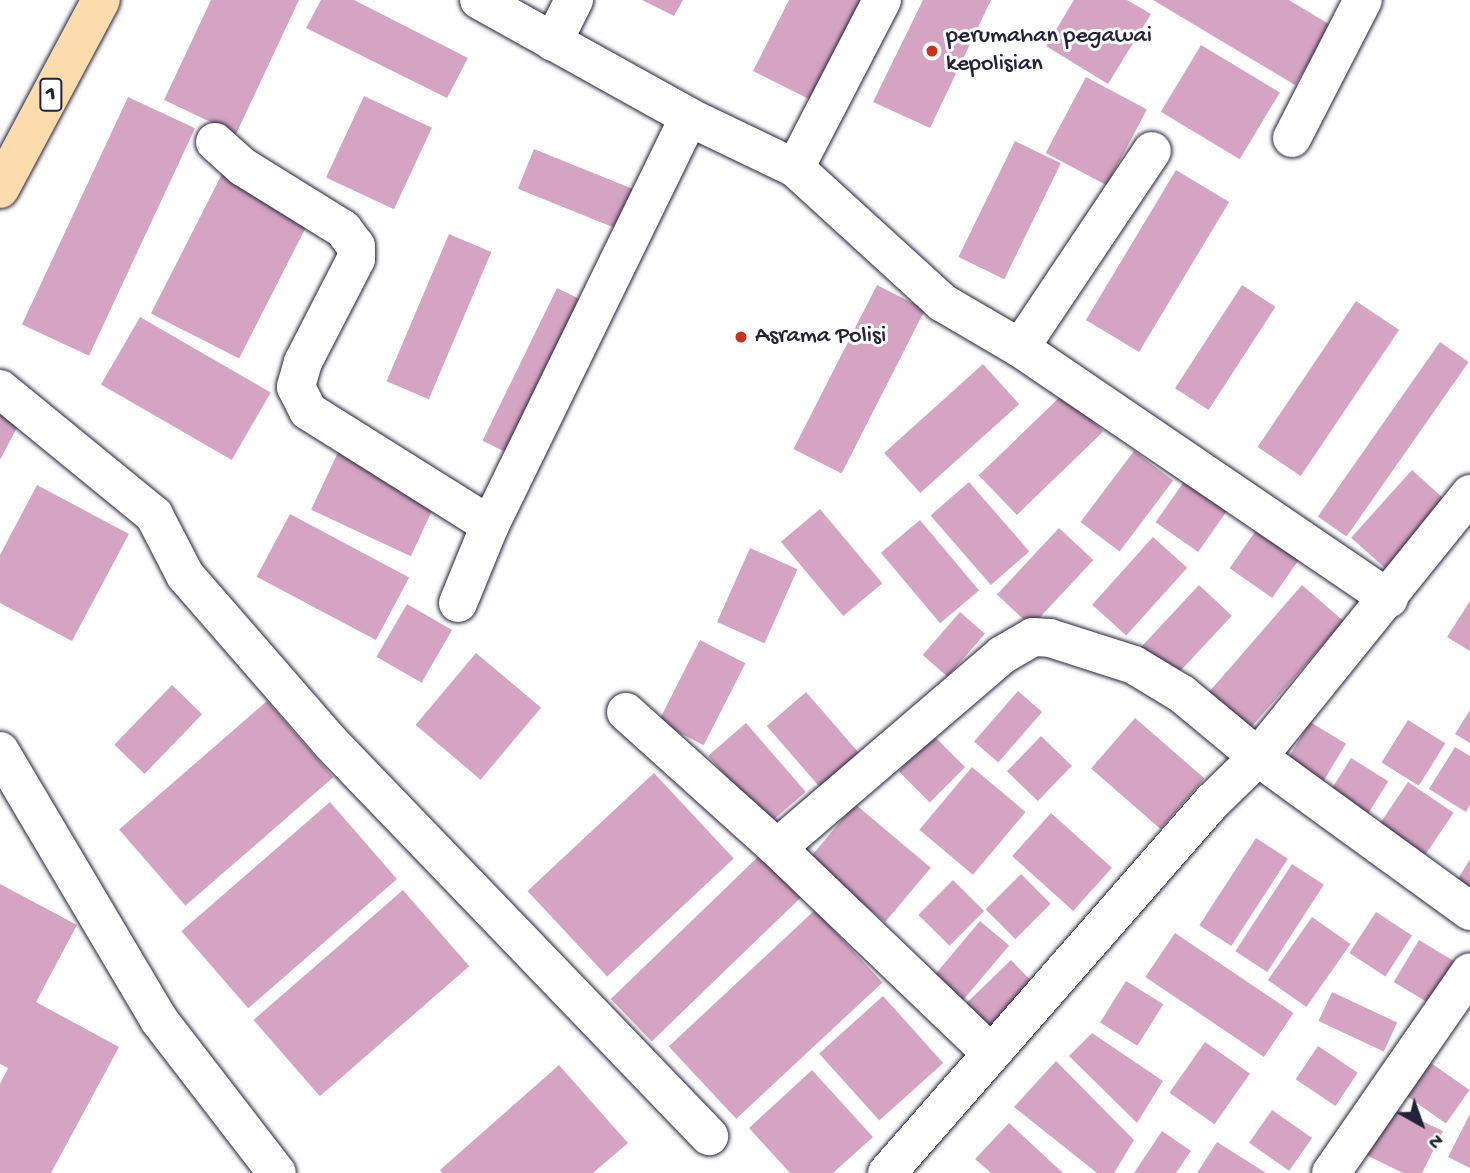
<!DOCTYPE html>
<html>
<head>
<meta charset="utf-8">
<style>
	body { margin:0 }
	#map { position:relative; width:1470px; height:1173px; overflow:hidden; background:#fff; font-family:"Gochi Hand",sans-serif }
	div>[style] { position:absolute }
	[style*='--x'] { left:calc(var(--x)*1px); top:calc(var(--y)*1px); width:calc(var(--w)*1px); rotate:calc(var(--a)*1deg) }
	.building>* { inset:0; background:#d5a4c2; transform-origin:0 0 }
	.roads { filter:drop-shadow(0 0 2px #22223b) drop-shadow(0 0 2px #22223b) }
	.minor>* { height:38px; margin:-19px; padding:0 19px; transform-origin:19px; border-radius:19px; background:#fff }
	.highway>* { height:38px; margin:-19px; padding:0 19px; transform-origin:19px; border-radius:19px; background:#fcdcac }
	.dots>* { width:19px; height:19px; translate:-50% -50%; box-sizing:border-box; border:4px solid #fff; border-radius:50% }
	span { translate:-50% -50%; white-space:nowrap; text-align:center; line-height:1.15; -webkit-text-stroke:6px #fff; paint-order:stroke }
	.shield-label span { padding:2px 5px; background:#fff; border:2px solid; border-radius:5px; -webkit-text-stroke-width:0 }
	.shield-label { font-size:23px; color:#22223b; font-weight:700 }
	.poi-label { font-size:24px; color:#22223b }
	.left { translate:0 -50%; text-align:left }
	.north { position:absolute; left:1386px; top:1089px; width:70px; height:70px; -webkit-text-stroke:5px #fff; paint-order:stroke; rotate:140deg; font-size:19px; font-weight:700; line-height:28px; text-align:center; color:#22223b }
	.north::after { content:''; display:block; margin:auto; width:24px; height:32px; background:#22223b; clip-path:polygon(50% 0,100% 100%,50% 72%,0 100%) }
</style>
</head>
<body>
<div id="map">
	<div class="building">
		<div style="clip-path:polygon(211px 0,299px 0,236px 134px,164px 100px)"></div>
		<div style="clip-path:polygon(321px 0,354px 0,468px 58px,447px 98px,306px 28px)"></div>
		<div style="clip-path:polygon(642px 0,683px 0,674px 16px)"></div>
		<div style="clip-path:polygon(789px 0,865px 0,813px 101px,753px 71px)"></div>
		<div style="clip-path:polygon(923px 0,991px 0,930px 128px,873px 102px)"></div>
		<div style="clip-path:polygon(1074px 0,1127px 0,1151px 14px,1108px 84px,1046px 46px)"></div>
		<div style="clip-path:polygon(1153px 0,1289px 0,1332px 26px,1295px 85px)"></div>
		<div style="left:1201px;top:45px;width:92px;height:78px;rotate:31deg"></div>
		<div style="left:1086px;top:77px;width:69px;height:86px;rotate:28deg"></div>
		<div style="left:364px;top:96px;width:75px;height:90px;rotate:25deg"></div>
		<div style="left:128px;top:97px;width:74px;height:251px;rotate:25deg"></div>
		<div style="left:1015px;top:141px;width:51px;height:129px;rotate:26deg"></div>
		<div style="left:534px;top:149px;width:118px;height:43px;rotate:22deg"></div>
		<div style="left:224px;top:170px;width:99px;height:161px;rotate:27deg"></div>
		<div style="left:1176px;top:170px;width:62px;height:175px;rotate:31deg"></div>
		<div style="left:449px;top:234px;width:46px;height:160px;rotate:23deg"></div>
		<div style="left:877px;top:285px;width:54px;height:184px;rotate:27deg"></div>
		<div style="left:1242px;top:285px;width:40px;height:123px;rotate:33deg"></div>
		<div style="left:557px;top:288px;width:32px;height:170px;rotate:26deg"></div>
		<div style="left:1356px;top:301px;width:52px;height:176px;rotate:34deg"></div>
		<div style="left:140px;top:317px;width:151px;height:78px;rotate:30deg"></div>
		<div style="left:1440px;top:342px;width:35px;height:213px;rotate:35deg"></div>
		<div style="left:983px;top:364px;width:54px;height:133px;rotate:48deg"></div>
		<div style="left:1065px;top:392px;width:55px;height:120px;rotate:46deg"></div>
		<div style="clip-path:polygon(0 405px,23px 416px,0 460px)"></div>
		<div style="left:339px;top:450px;width:110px;height:66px;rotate:25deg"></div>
		<div style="left:1134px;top:451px;width:49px;height:89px;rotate:37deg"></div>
		<div style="left:1412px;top:470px;width:47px;height:91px;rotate:42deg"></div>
		<div style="left:1190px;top:473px;width:52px;height:60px;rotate:35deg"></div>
		<div style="left:969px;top:482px;width:92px;height:51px;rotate:49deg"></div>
		<div style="clip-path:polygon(37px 485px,129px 534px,72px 641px,0 603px,0 555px)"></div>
		<div style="left:820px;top:509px;width:97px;height:51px;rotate:50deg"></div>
		<div style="left:290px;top:514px;width:135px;height:71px;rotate:28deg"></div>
		<div style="left:1264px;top:519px;width:52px;height:60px;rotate:35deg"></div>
		<div style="left:920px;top:520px;width:92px;height:51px;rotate:50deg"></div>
		<div style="left:1059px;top:528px;width:47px;height:91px;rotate:43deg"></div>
		<div style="left:1153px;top:537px;width:46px;height:91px;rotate:42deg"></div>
		<div style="left:750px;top:548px;width:52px;height:81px;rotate:24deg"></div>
		<div style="left:1199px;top:585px;width:45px;height:91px;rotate:43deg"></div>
		<div style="left:1302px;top:585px;width:55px;height:144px;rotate:41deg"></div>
		<div style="clip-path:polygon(1470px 601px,1470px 651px,1447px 637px)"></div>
		<div style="left:407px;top:604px;width:52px;height:61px;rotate:30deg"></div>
		<div style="left:960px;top:612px;width:33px;height:57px;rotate:41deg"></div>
		<div style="left:700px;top:640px;width:51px;height:92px;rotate:27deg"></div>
		<div style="left:476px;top:653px;width:85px;height:94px;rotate:40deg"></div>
		<div style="left:172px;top:685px;width:42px;height:83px;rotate:44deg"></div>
		<div style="left:1018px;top:691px;width:32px;height:67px;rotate:41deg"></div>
		<div style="left:806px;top:692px;width:92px;height:52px;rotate:49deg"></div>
		<div style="left:267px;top:701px;width:101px;height:196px;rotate:49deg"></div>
		<div style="clip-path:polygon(1470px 710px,1470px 743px,1455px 734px)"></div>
		<div style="left:1135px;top:718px;width:92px;height:67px;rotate:41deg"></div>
		<div style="left:1408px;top:720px;width:44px;height:50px;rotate:32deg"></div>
		<div style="left:1310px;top:722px;width:42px;height:49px;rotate:31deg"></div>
		<div style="left:746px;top:723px;width:91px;height:50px;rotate:49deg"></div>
		<div style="left:934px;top:736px;width:44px;height:50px;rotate:45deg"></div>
		<div style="left:1041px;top:736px;width:43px;height:49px;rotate:44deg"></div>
		<div style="clip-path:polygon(1455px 747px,1470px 756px,1470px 805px,1466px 812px,1429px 789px)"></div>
		<div style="left:1351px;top:758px;width:44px;height:50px;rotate:32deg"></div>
		<div style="left:972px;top:767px;width:70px;height:82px;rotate:40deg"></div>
		<div style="left:654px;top:773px;width:117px;height:173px;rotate:47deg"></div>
		<div style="left:1408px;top:782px;width:55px;height:64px;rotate:34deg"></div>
		<div style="left:330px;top:802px;width:102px;height:197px;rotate:49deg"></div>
		<div style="left:855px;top:804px;width:99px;height:71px;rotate:40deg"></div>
		<div style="left:1051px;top:813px;width:82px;height:58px;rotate:42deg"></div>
		<div style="left:1256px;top:838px;width:38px;height:104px;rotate:33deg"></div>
		<div style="left:764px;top:851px;width:59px;height:213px;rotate:46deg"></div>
		<div style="clip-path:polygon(1470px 859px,1470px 893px,1455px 884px)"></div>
		<div style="left:1292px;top:864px;width:38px;height:104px;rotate:33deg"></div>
		<div style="left:1021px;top:874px;width:42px;height:50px;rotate:45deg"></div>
		<div style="left:953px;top:880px;width:44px;height:49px;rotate:45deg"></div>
		<div style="clip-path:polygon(0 884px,77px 925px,36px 1002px,119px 1047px,51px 1173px,0 1173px,0 1084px,8px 1068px,0 1064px)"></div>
		<div style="left:403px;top:890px;width:101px;height:198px;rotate:49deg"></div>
		<div style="left:815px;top:910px;width:99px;height:200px;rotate:47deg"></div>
		<div style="left:1376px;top:912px;width:43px;height:49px;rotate:33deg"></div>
		<div style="left:1312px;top:917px;width:47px;height:77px;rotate:35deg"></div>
		<div style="left:980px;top:921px;width:38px;height:74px;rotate:40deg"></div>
		<div style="left:1175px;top:933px;width:143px;height:53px;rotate:34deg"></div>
		<div style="left:1419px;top:940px;width:44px;height:49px;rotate:31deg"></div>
		<div style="left:1011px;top:960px;width:42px;height:69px;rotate:46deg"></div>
		<div style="left:1126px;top:981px;width:44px;height:49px;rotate:32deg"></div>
		<div style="left:1332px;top:992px;width:72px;height:32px;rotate:25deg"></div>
		<div style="left:883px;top:996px;width:90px;height:86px;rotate:48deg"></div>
		<div style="clip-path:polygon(1092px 1033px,1163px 1081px,1137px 1123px,1069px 1056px)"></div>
		<div style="left:1205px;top:1042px;width:55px;height:62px;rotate:35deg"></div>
		<div style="left:1318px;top:1046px;width:48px;height:40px;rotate:34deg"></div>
		<div style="clip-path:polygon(1056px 1061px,1134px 1140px,1114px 1173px,1097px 1173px,1014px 1107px)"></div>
		<div style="left:1431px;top:1063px;width:47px;height:41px;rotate:35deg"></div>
		<div style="clip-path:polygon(559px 1065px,628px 1143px,593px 1173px,442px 1173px,440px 1170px)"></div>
		<div style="clip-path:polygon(812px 1070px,873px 1137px,833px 1173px,790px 1173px,749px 1128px)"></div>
		<div style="clip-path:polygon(1386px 1104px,1443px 1131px,1422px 1173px,1403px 1173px,1362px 1153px)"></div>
		<div style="left:1272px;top:1110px;width:49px;height:40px;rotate:35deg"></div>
		<div style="clip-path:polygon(1470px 1114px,1470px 1168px,1448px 1157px)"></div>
		<div style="clip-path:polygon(1009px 1123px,1063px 1173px,991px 1173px,975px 1159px)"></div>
		<div style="clip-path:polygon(1162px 1131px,1191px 1151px,1176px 1173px,1134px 1173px)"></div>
		<div style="clip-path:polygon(1217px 1142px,1266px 1173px,1197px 1173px)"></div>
	</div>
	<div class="roads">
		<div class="minor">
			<div style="--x:479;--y:0;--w:240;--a:29.1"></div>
			<div style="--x:689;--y:117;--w:118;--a:25.7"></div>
			<div style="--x:795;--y:168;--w:200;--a:42.4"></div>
			<div style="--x:943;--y:303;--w:89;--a:30.3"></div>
			<div style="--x:1020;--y:348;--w:446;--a:34.2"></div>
			<div style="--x:553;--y:42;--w:47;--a:-63.4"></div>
			<div style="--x:1292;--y:138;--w:155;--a:-62.8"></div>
			<div style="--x:215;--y:142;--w:38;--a:42"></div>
			<div style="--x:243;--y:167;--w:118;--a:31.8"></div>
			<div style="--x:343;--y:229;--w:21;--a:53"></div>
			<div style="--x:356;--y:246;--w:13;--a:90"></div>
			<div style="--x:356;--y:259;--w:116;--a:117.2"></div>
			<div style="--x:303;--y:362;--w:26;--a:106"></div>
			<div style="--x:296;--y:387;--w:27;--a:63"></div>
			<div style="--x:308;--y:411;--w:215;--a:32.1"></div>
			<div style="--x:795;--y:168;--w:189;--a:-62.6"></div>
			<div style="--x:1020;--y:348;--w:237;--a:-56.2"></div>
			<div style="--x:0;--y:389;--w:199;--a:39.3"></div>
			<div style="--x:154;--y:515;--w:68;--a:62.7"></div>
			<div style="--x:185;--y:575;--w:221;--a:49"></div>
			<div style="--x:330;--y:742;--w:547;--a:46.11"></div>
			<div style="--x:458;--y:603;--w:84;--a:-67.7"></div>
			<div style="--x:490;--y:525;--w:454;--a:-64"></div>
			<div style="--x:626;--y:712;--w:203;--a:42"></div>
			<div style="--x:777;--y:848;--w:295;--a:43.8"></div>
			<div style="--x:0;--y:751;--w:312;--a:59.4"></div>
			<div style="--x:159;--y:1020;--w:193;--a:52.4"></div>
			<div style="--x:777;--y:848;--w:296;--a:-40.6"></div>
			<div style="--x:1002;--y:655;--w:36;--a:-30"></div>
			<div style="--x:1033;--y:637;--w:17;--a:3"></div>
			<div style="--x:1050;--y:638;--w:88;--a:17.8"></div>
			<div style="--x:1134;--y:665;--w:56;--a:31.1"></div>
			<div style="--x:1182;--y:694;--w:99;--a:39.7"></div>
			<div style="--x:1258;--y:757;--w:262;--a:36"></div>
			<div style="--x:887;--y:1173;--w:495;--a:-48.8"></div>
			<div style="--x:1213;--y:801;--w:63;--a:-44.4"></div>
			<div style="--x:1258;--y:757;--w:338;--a:-51.1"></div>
			<div style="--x:1331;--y:1173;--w:244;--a:-55.3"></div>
		</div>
		<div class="highway">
			<div style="--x:0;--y:189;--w:214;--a:-61.9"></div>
		</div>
	</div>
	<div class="dots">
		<div style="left:932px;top:51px;background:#c8321e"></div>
		<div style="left:741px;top:337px;background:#c8321e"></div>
	</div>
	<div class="shield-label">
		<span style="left:51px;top:95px">1</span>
	</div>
	<div class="poi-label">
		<span class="left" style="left:946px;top:51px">perumahan pegawai<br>kepolisian</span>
		<span class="left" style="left:755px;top:337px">Asrama Polisi</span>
	</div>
	<div class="north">N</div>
</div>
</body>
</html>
